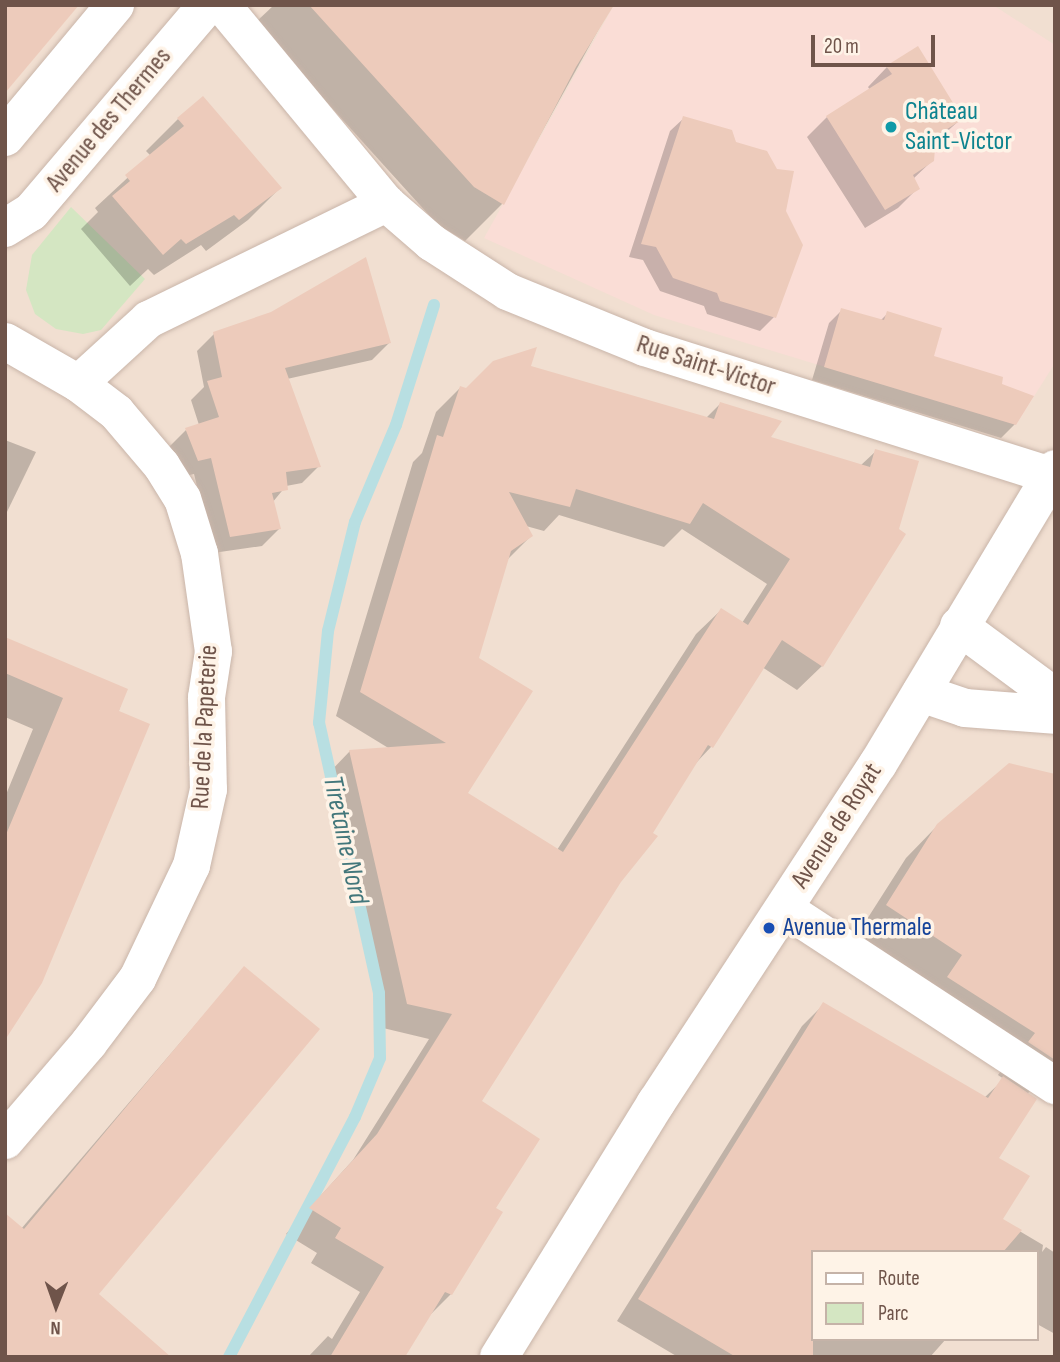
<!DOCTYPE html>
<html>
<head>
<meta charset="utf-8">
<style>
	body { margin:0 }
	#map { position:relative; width:1060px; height:1362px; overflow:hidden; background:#faeee2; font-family:"Sofia Sans Condensed",sans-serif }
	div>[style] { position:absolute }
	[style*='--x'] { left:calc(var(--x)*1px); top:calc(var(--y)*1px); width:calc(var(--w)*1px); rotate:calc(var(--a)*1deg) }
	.residential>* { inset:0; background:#f1dfd1 }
	.commercial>* { inset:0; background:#faddd6 }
	.green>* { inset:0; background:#d4e6c2 }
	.shadow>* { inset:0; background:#0003 }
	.stream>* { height:12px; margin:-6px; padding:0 6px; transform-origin:6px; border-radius:6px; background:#b8dfe2 }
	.building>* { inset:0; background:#edcbbb }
	.roads { filter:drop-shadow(0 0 2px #c9b5a9) drop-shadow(0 0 2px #c9b5a9) }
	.minor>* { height:37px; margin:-18.5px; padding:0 18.5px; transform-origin:18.5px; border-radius:18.5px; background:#fff }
	.tertiary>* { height:38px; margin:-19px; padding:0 19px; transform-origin:19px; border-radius:19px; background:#fff }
	.secondary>* { height:38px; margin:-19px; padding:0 19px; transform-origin:19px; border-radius:19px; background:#fff }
	.dots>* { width:19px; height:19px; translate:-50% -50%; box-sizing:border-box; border:4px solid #fef3e7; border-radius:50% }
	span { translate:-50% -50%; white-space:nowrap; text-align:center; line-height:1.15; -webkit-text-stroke:7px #fef3e7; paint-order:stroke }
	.culture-label { font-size:26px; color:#0d838f }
	.left { translate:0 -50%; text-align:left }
	.street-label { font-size:26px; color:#6f544a }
	.transit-label { font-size:26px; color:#164399 }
	.water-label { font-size:28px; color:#43777b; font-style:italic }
	.frame { position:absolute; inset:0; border:7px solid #6f544a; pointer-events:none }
	.legend { position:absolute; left:811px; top:1250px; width:228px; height:91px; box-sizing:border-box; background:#fef3e7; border:2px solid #c5b3a8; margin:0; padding:9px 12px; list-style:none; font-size:21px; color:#6f544a }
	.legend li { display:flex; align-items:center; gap:14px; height:35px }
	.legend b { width:35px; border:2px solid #c5b3a8 }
	.north { position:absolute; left:21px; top:1271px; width:70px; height:70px; -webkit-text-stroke:5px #fef3e7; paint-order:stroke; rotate:181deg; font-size:19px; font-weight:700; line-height:28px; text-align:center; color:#6f544a }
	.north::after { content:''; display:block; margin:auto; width:24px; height:32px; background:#6f544a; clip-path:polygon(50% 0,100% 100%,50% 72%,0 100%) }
	.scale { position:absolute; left:811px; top:35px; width:124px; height:32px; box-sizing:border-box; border:4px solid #6f544a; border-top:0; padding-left:9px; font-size:21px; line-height:24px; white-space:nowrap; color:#6f544a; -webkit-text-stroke:5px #fef3e7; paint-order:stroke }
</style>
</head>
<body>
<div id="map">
	<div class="residential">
		<div style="clip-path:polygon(evenodd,5px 5px,1055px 5px,1055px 1357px,5px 1357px,5px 5px,813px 1252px,1037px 1252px,1037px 1339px,813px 1339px,813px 1252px)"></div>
	</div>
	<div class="commercial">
		<div style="clip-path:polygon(614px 5px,993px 5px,1055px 45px,1055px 363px,1016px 425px,654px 315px,484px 238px)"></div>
	</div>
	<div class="green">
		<div style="clip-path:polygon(71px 207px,145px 279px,101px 330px,83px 334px,56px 329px,35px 314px,26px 290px,32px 255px)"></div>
	</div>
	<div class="shadow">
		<div style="clip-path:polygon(274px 5px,612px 5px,502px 204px,465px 241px,437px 224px,255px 23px)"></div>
		<div style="clip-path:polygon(887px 67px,961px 119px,934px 143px,933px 160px,913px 179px,918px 188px,898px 208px,865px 228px,807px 137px,827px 117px,870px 90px,868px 87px)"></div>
		<div style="clip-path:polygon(684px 118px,776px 170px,784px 211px,774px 317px,760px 331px,707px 314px,704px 306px,660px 291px,643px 260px,629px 257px,670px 131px)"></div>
		<div style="clip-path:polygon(178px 119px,280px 188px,248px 220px,206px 251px,201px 245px,154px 275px,148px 269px,130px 286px,81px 229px,98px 212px,95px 208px,151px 156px,146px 151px)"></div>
		<div style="clip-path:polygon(842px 310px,880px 321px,888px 313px,932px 357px,1000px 385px,1015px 424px,1001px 438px,812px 380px,829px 323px)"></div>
		<div style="clip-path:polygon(214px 334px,389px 343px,372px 360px,287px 379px,319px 466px,302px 483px,286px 486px,272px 503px,279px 529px,262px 546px,213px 553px,194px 474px,181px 477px,169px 447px,186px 430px,199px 425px,191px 400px,204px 387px,197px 351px)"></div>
		<div style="clip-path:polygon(evenodd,529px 367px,706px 418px,721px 403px,768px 438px,860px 466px,876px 451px,822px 666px,797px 690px,762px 667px,711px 747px,695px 764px,480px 1102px,494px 1209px,451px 1294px,426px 1319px,403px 1357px,308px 1357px,328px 1336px,332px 1339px,360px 1292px,311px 1263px,317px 1253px,286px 1234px,353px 1160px,429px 1039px,383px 1028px,326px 776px,350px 751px,390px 749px,336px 716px,413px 462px,422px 453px,436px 412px,460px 388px,466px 390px,529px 367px,559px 515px,664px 547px,682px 529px,767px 584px,742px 623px,721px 610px,696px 634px,557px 850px,465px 794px,477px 658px,507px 560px,531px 536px,526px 526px,544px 531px,559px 515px)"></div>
		<div style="clip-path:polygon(5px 440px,36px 452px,5px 516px)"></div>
		<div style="clip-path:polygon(5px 655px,126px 690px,5px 1037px,5px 797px,33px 729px,5px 717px)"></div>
		<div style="clip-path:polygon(1055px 776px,1055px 1087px,1036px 1085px,1027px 1094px,997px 1159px,1001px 1220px,1043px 1245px,1042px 1252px,1046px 1247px,1055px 1253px,1055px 1334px,1037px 1324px,1037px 1252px,813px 1252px,813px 1339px,946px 1339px,930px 1357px,678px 1357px,617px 1321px,802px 1026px,824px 1004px,984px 1098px,1004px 1079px,998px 1075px,1005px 1065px,855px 938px,906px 858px,938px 825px)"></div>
		<div style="clip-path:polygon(244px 968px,96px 1294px,21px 1229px)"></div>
	</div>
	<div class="stream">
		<div style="--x:229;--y:1357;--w:271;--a:-62.3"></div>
		<div style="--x:355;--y:1117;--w:64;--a:-67"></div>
		<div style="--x:380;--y:1058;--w:65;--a:-90.9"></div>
		<div style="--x:379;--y:993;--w:277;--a:-102.5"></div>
		<div style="--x:319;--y:723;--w:92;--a:-84.4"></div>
		<div style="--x:328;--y:631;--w:112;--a:-76.1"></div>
		<div style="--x:355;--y:522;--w:105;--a:-67.1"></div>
		<div style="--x:396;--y:425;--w:126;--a:-72.4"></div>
	</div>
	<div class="building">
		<div style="clip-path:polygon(5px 5px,79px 5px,5px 93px)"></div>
		<div style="clip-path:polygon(309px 5px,614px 5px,576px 67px,504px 205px,474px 187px)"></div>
		<div style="clip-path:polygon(918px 46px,963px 119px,936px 136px,934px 161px,913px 175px,920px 189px,885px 210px,826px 116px,892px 74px,886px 66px)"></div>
		<div style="clip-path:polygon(203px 96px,282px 188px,239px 220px,234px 215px,186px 244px,181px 239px,163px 255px,112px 196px,130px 181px,125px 175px,184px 126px,177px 118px)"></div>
		<div style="clip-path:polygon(683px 116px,732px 130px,736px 142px,767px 151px,777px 169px,794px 171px,786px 211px,803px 245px,776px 318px,720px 301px,717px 293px,673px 278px,656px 247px,641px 244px)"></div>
		<div style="clip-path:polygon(366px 257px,391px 343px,285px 368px,321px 467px,286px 472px,288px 490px,272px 493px,281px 529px,230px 537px,211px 458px,198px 461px,185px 428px,219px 417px,207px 381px,222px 377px,213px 332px,271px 312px)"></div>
		<div style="clip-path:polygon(841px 308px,884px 320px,887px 311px,942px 328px,934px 356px,1003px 377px,1002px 384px,1034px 396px,1016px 425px,824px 367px)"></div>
		<div style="clip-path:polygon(evenodd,537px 347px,531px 366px,714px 419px,720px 402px,782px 421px,771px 437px,870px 467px,875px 449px,919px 461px,899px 529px,906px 534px,823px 667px,782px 640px,713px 748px,708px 745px,653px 833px,658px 836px,621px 882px,482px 1101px,540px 1139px,496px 1208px,503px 1212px,452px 1295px,445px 1292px,405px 1357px,330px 1357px,384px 1267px,335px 1238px,341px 1228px,309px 1208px,377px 1134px,452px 1014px,407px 1004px,349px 750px,446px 743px,360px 692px,437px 435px,443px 437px,460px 386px,466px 388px,493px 361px,537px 347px,576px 489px,690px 524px,703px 503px,790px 559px,748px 625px,721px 608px,563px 852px,468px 793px,533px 691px,479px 658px,511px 551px,533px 536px,509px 492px,570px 507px,576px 489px)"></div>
		<div style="clip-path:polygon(5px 637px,128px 689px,119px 711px,150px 724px,42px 983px,5px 1040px,5px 837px,63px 698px,5px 673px)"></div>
		<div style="clip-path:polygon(1009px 763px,1055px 774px,1055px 1060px,1028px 1042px,1035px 1033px,947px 977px,962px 955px,886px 905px,937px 824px)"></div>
		<div style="clip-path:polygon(244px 966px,320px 1029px,99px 1294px,171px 1357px,5px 1357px,5px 1213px,24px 1229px)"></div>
		<div style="clip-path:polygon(823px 1002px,988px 1098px,1003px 1076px,1037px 1099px,999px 1158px,1030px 1176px,1003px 1219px,1022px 1230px,1003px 1252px,813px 1252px,813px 1357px,736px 1357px,638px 1299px)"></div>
	</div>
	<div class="roads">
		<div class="minor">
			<div style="--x:222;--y:5;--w:257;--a:50.4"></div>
			<div style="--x:386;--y:203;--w:60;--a:40.9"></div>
			<div style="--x:431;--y:242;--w:90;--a:32.8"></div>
			<div style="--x:507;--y:291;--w:148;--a:22.2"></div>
			<div style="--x:644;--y:347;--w:427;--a:17.5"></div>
			<div style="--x:5;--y:341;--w:84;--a:29.9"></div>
			<div style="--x:78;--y:383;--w:48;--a:37.3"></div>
			<div style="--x:116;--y:412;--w:70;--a:49.7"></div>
			<div style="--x:161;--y:465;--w:39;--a:58"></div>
			<div style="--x:182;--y:498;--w:58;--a:72.8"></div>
			<div style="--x:199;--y:553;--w:99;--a:81.9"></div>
			<div style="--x:213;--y:651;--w:47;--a:98.7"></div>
			<div style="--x:206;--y:697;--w:92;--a:88.8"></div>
			<div style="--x:208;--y:789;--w:78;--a:102.6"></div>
			<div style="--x:191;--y:865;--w:125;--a:115.5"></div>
			<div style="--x:137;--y:978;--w:81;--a:127"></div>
			<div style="--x:88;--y:1043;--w:128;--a:130.6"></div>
			<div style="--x:78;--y:383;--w:95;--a:-42.4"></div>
			<div style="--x:148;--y:319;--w:265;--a:-26"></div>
			<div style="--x:784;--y:908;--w:324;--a:33.2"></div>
		</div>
		<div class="tertiary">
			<div style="--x:5;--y:137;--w:172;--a:-50.2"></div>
			<div style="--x:5;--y:228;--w:31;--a:-32"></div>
			<div style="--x:31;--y:212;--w:272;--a:-49.6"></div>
		</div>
		<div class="secondary">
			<div style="--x:959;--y:626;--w:119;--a:36.5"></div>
			<div style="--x:921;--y:693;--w:46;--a:18.8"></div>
			<div style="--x:965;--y:708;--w:90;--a:4.4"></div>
			<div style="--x:499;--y:1357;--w:299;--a:-58.3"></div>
			<div style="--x:656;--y:1103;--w:405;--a:-56.8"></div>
			<div style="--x:878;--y:764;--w:344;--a:-59"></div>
		</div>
	</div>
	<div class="dots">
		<div style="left:891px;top:127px;background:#0f9aa8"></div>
		<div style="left:769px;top:928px;background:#1a4fb4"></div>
	</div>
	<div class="culture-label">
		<span class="left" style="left:905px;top:127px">Château<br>Saint-Victor</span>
	</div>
	<div class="street-label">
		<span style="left:109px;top:120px;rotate:-50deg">Avenue des Thermes</span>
		<span style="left:706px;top:366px;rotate:18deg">Rue Saint-Victor</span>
		<span style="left:205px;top:727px;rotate:-87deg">Rue de la Papeterie</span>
		<span style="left:837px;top:826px;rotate:-57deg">Avenue de Royat</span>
	</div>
	<div class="transit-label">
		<span class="left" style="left:783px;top:928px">Avenue Thermale</span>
	</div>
	<div class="water-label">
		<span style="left:345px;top:840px;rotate:78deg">Tiretaine Nord</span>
	</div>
	<div class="frame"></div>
	<ul class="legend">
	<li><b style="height:9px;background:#fff"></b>Route</li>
	<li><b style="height:19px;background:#d4e6c2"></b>Parc</li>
	</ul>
	<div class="north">N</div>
	<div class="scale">20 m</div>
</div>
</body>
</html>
